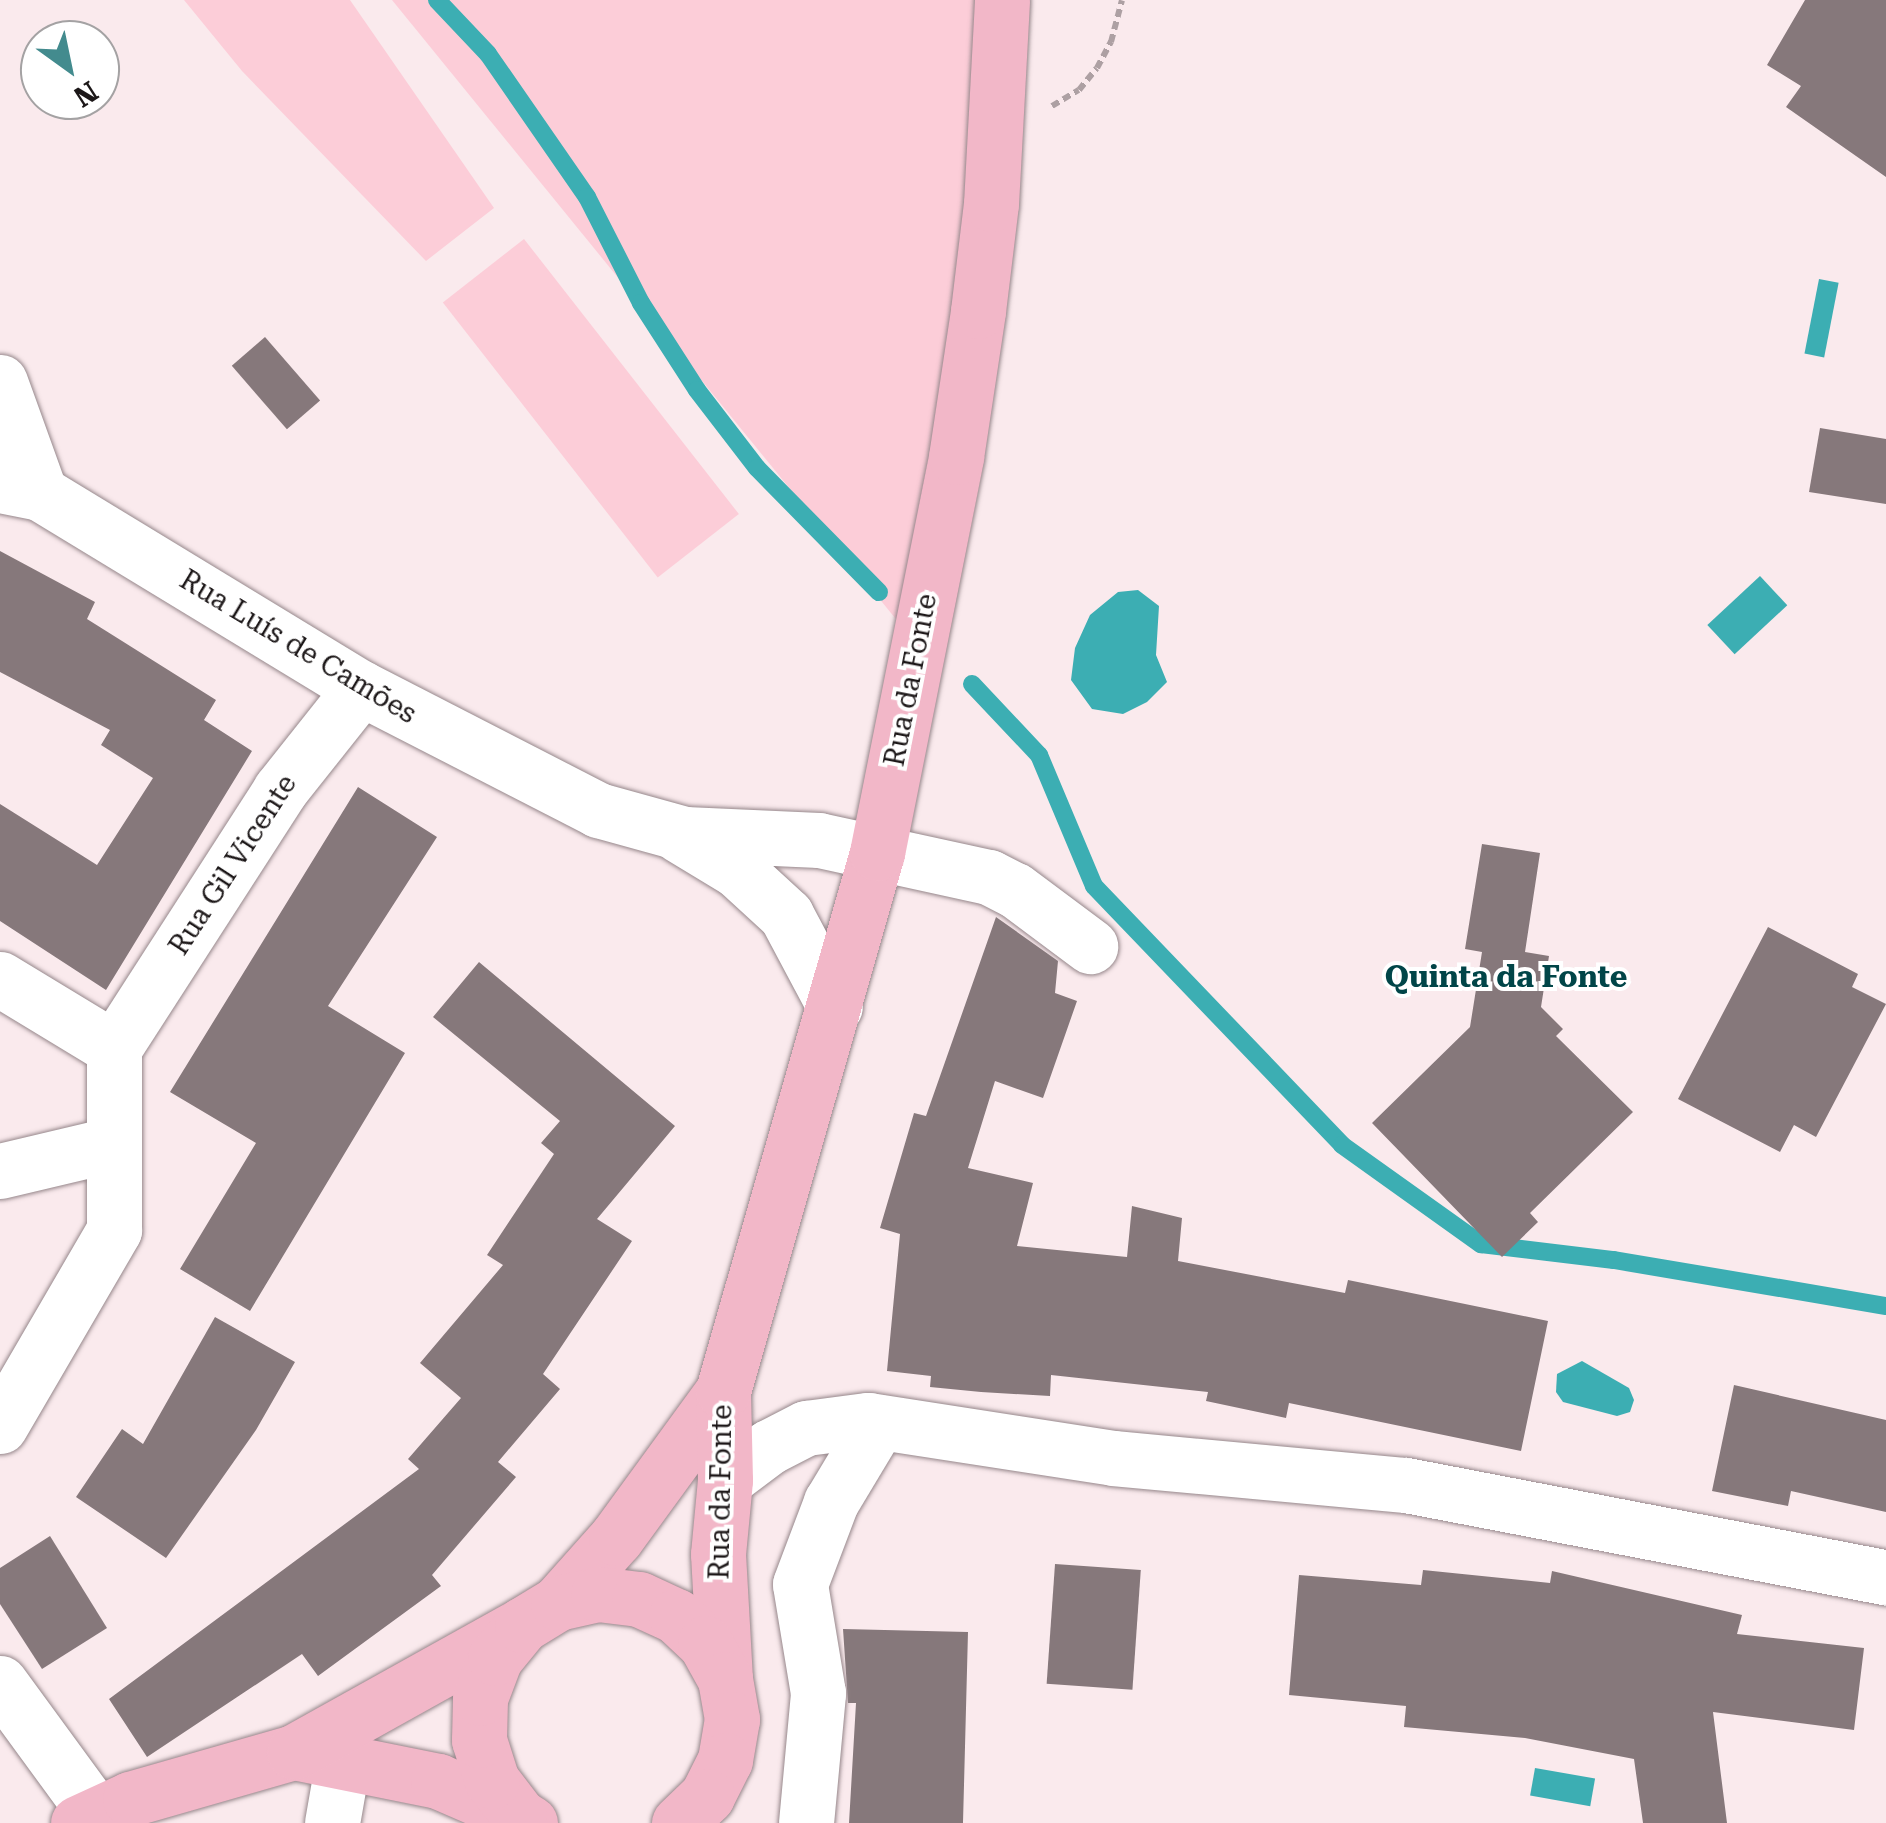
<!DOCTYPE html>
<html>
<head>
<meta charset="utf-8">
<style>
	body { margin:0 }
	#map { position:relative; width:1886px; height:1823px; overflow:hidden; background:#faeaed; font-family:"Roboto Serif",serif }
	div>[style] { position:absolute }
	[style*='--x'] { left:calc(var(--x)*1px); top:calc(var(--y)*1px); width:calc(var(--w)*1px); rotate:calc(var(--a)*1deg) }
	.green>* { inset:0; background:#fccdd8; transform-origin:0 0 }
	.water>* { inset:0; background:#3caeb3; transform-origin:0 0 }
	.stream>* { height:18px; margin:-9px; padding:0 9px; transform-origin:9px; border-radius:9px; background:#3caeb3 }
	.building>* { inset:0; background:#86787b; transform-origin:0 0 }
	.path>* { height:6px; margin-top:-3px; transform-origin:0; background:repeating-linear-gradient(90deg,#ada0a3 0 8px,transparent 0 13px) }
	.roads { filter:drop-shadow(0 0 2px #96878b) drop-shadow(0 0 2px #96878b) }
	.minor>* { height:55px; margin:-27.5px; padding:0 27.5px; transform-origin:27.5px; border-radius:27.5px; background:#fff }
	.major>* { height:55px; margin:-27.5px; padding:0 27.5px; transform-origin:27.5px; border-radius:27.5px; background:#f2b7c8 }
	span { translate:-50% -50%; white-space:nowrap; text-align:center; line-height:1.15; -webkit-text-stroke:8px #fff; paint-order:stroke }
	.street-label { font-size:28px; color:#1c1718 }
	.neighbourhood-label { font-size:30px; color:#014548; font-weight:700 }
	.north { position:absolute; left:20px; top:20px; width:100px; height:100px; box-sizing:border-box; background:#fff; border:2px solid #a4a2a3; border-radius:50%; rotate:147deg; font-size:28px; font-weight:700; line-height:40px; text-align:center; color:#1c1718 }
	.north::after { content:''; display:block; margin:auto; width:35px; height:45px; background:#438b8e; clip-path:polygon(50% 0,100% 100%,50% 72%,0 100%) }
</style>
</head>
<body>
<div id="map">
	<div class="green">
		<div style="clip-path:polygon(184px 0,350px 0,494px 208px,426px 261px,242px 71px)"></div>
		<div style="clip-path:polygon(392px 0,1008px 0,904px 629px)"></div>
		<div style="left:524px;top:239px;width:349px;height:103px;rotate:52deg"></div>
	</div>
	<div class="water">
		<div style="left:1819px;top:279px;width:20px;height:76px;rotate:11deg"></div>
		<div style="left:1760px;top:576px;width:40px;height:72px;rotate:47deg"></div>
		<div style="clip-path:polygon(1138px 590px,1159px 606px,1156px 655px,1167px 682px,1147px 702px,1123px 714px,1092px 709px,1071px 680px,1075px 648px,1090px 615px,1118px 592px)"></div>
		<div style="clip-path:polygon(1582px 1361px,1629px 1388px,1634px 1400px,1630px 1412px,1617px 1416px,1563px 1402px,1556px 1392px,1557px 1374px)"></div>
		<div style="left:1535px;top:1768px;width:61px;height:28px;rotate:10deg"></div>
	</div>
	<div class="stream">
		<div style="--x:437;--y:0;--w:74;--a:46.6"></div>
		<div style="--x:488;--y:54;--w:174;--a:55.3"></div>
		<div style="--x:587;--y:197;--w:119;--a:63"></div>
		<div style="--x:641;--y:303;--w:103;--a:57.2"></div>
		<div style="--x:697;--y:390;--w:98;--a:52.4"></div>
		<div style="--x:757;--y:468;--w:174;--a:45.5"></div>
		<div style="--x:972;--y:684;--w:98;--a:46.7"></div>
		<div style="--x:1039;--y:755;--w:142;--a:67.2"></div>
		<div style="--x:1094;--y:886;--w:359;--a:46.2"></div>
		<div style="--x:1342;--y:1145;--w:171;--a:35.5"></div>
		<div style="--x:1481;--y:1244;--w:134;--a:6.9"></div>
		<div style="--x:1614;--y:1260;--w:276;--a:9.6"></div>
	</div>
	<div class="building">
		<div style="clip-path:polygon(1805px 0,1886px 0,1886px 177px,1786px 107px,1801px 86px,1767px 65px)"></div>
		<div style="left:265px;top:337px;width:84px;height:44px;rotate:49deg"></div>
		<div style="clip-path:polygon(1820px 428px,1886px 439px,1886px 504px,1809px 492px)"></div>
		<div style="clip-path:polygon(0 551px,95px 602px,87px 619px,216px 700px,204px 720px,252px 751px,106px 990px,0 921px,0 804px,97px 865px,153px 778px,101px 745px,110px 730px,0 672px)"></div>
		<div style="clip-path:polygon(358px 787px,437px 837px,328px 1006px,405px 1053px,250px 1311px,180px 1269px,256px 1143px,170px 1092px)"></div>
		<div style="clip-path:polygon(1482px 844px,1540px 853px,1525px 952px,1549px 956px,1541px 1007px,1563px 1029px,1556px 1036px,1633px 1112px,1530px 1213px,1538px 1222px,1502px 1257px,1372px 1123px,1470px 1027px,1482px 952px,1465px 949px)"></div>
		<div style="clip-path:polygon(996px 917px,1058px 961px,1055px 993px,1077px 1001px,1043px 1098px,995px 1081px,968px 1168px,1033px 1183px,1017px 1246px,1127px 1257px,1132px 1206px,1182px 1218px,1178px 1261px,1345px 1293px,1348px 1280px,1548px 1321px,1521px 1451px,1289px 1403px,1286px 1418px,1206px 1401px,1208px 1392px,1051px 1375px,1050px 1396px,981px 1392px,930px 1387px,931px 1376px,887px 1371px,900px 1234px,880px 1228px,914px 1113px,926px 1116px)"></div>
		<div style="clip-path:polygon(1768px 927px,1858px 974px,1852px 987px,1886px 1004px,1816px 1137px,1794px 1125px,1780px 1152px,1678px 1099px)"></div>
		<div style="clip-path:polygon(479px 962px,675px 1126px,597px 1219px,632px 1241px,543px 1374px,560px 1389px,498px 1462px,516px 1477px,432px 1575px,441px 1586px,318px 1676px,302px 1654px,147px 1757px,109px 1699px,419px 1469px,408px 1459px,461px 1398px,420px 1363px,503px 1265px,487px 1255px,554px 1154px,541px 1143px,560px 1121px,433px 1017px)"></div>
		<div style="clip-path:polygon(215px 1317px,295px 1362px,256px 1430px,166px 1558px,76px 1497px,122px 1429px,143px 1444px)"></div>
		<div style="clip-path:polygon(1734px 1385px,1886px 1420px,1886px 1512px,1791px 1491px,1788px 1506px,1712px 1491px)"></div>
		<div style="clip-path:polygon(50px 1536px,107px 1628px,42px 1669px,0 1604px,0 1568px)"></div>
		<div style="left:1055px;top:1564px;width:86px;height:120px;rotate:4deg"></div>
		<div style="clip-path:polygon(1423px 1570px,1550px 1583px,1552px 1571px,1742px 1615px,1737px 1634px,1864px 1648px,1854px 1730px,1713px 1712px,1727px 1823px,1643px 1823px,1634px 1759px,1525px 1738px,1404px 1727px,1406px 1706px,1289px 1695px,1299px 1575px,1421px 1585px)"></div>
		<div style="clip-path:polygon(843px 1629px,968px 1632px,963px 1823px,849px 1823px,856px 1703px,848px 1703px)"></div>
	</div>
	<div class="path">
		<div style="--x:1052;--y:106;--w:31;--a:-31"></div>
		<div style="--x:1079;--y:90;--w:28;--a:-51"></div>
		<div style="--x:1097;--y:68;--w:30;--a:-62"></div>
		<div style="--x:1111;--y:42;--w:43;--a:-75.3"></div>
	</div>
	<div class="roads">
		<div class="minor">
			<div style="--x:0;--y:382;--w:118;--a:70.2"></div>
			<div style="--x:0;--y:485;--w:41;--a:11.3"></div>
			<div style="--x:40;--y:493;--w:376;--a:31.3"></div>
			<div style="--x:361;--y:688;--w:267;--a:27.2"></div>
			<div style="--x:598;--y:810;--w:90;--a:15.4"></div>
			<div style="--x:685;--y:834;--w:134;--a:2.6"></div>
			<div style="--x:819;--y:840;--w:174;--a:12.3"></div>
			<div style="--x:989;--y:877;--w:29;--a:27"></div>
			<div style="--x:1015;--y:890;--w:94;--a:36.7"></div>
			<div style="--x:679;--y:835;--w:68;--a:31.1"></div>
			<div style="--x:737;--y:870;--w:67;--a:42.6"></div>
			<div style="--x:786;--y:915;--w:104;--a:62"></div>
			<div style="--x:0;--y:979;--w:133;--a:31.2"></div>
			<div style="--x:114;--y:1048;--w:307;--a:-57.2"></div>
			<div style="--x:280;--y:790;--w:130;--a:-51.5"></div>
			<div style="--x:0;--y:1171;--w:117;--a:-13.3"></div>
			<div style="--x:0;--y:1426;--w:227;--a:-59.8"></div>
			<div style="--x:114;--y:1230;--w:182;--a:-90"></div>
			<div style="--x:725;--y:1480;--w:55;--a:-36.9"></div>
			<div style="--x:769;--y:1447;--w:42;--a:-27.2"></div>
			<div style="--x:806;--y:1428;--w:63;--a:-7.4"></div>
			<div style="--x:868;--y:1420;--w:248;--a:8.8"></div>
			<div style="--x:1113;--y:1458;--w:294;--a:5.3"></div>
			<div style="--x:1406;--y:1485;--w:489;--a:10.9"></div>
			<div style="--x:0;--y:1683;--w:161;--a:53.8"></div>
			<div style="--x:332;--y:1823;--w:64;--a:-80.1"></div>
			<div style="--x:806;--y:1823;--w:131;--a:-84.7"></div>
			<div style="--x:818;--y:1693;--w:110;--a:-99.4"></div>
			<div style="--x:800;--y:1584;--w:88;--a:-69.3"></div>
			<div style="--x:831;--y:1502;--w:93;--a:-59"></div>
		</div>
		<div class="major">
			<div style="--x:558;--y:1603;--w:87;--a:-48.3"></div>
			<div style="--x:616;--y:1538;--w:182;--a:-53.9"></div>
			<div style="--x:725;--y:1679;--w:125;--a:-93.2"></div>
			<div style="--x:718;--y:1554;--w:74;--a:-84.6"></div>
			<div style="--x:725;--y:1480;--w:89;--a:-91.3"></div>
			<div style="--x:723;--y:1391;--w:560;--a:-74.03"></div>
			<div style="--x:877;--y:853;--w:404;--a:-78.7"></div>
			<div style="--x:956;--y:457;--w:148;--a:-81.4"></div>
			<div style="--x:978;--y:311;--w:108;--a:-83.1"></div>
			<div style="--x:991;--y:204;--w:204;--a:-86.9"></div>
			<div style="--x:294;--y:1752;--w:147;--a:11.4"></div>
			<div style="--x:438;--y:1781;--w:88;--a:23.4"></div>
			<div style="--x:78;--y:1823;--w:57;--a:-24.8"></div>
			<div style="--x:130;--y:1799;--w:171;--a:-16"></div>
			<div style="--x:294;--y:1752;--w:253;--a:-29.1"></div>
			<div style="--x:530;--y:1823;--w:13;--a:-148"></div>
			<div style="--x:519;--y:1816;--w:44;--a:-127.6"></div>
			<div style="--x:492;--y:1781;--w:43;--a:-107.6"></div>
			<div style="--x:479;--y:1740;--w:42;--a:-88.6"></div>
			<div style="--x:480;--y:1698;--w:43;--a:-69.4"></div>
			<div style="--x:495;--y:1658;--w:43;--a:-50.7"></div>
			<div style="--x:522;--y:1625;--w:42;--a:-31.4"></div>
			<div style="--x:558;--y:1603;--w:41;--a:-12.7"></div>
			<div style="--x:598;--y:1594;--w:41;--a:7"></div>
			<div style="--x:639;--y:1599;--w:41;--a:24.7"></div>
			<div style="--x:676;--y:1616;--w:40;--a:43"></div>
			<div style="--x:705;--y:1643;--w:41;--a:60.9"></div>
			<div style="--x:725;--y:1679;--w:41;--a:80.1"></div>
			<div style="--x:732;--y:1719;--w:42;--a:99.7"></div>
			<div style="--x:725;--y:1760;--w:40;--a:116.6"></div>
			<div style="--x:707;--y:1796;--w:39;--a:136"></div>
		</div>
	</div>
	<div class="street-label">
		<span style="left:298px;top:647px;rotate:31deg">Rua Luís de Camões</span>
		<span style="left:911px;top:680px;rotate:-79deg">Rua da Fonte</span>
		<span style="left:233px;top:865px;rotate:-57deg">Rua Gil Vicente</span>
		<span style="left:721px;top:1492px;rotate:-89deg">Rua da Fonte</span>
	</div>
	<div class="neighbourhood-label">
		<span style="left:1506px;top:977px">Quinta da Fonte</span>
	</div>
	<div class="north">N</div>
</div>
</body>
</html>
